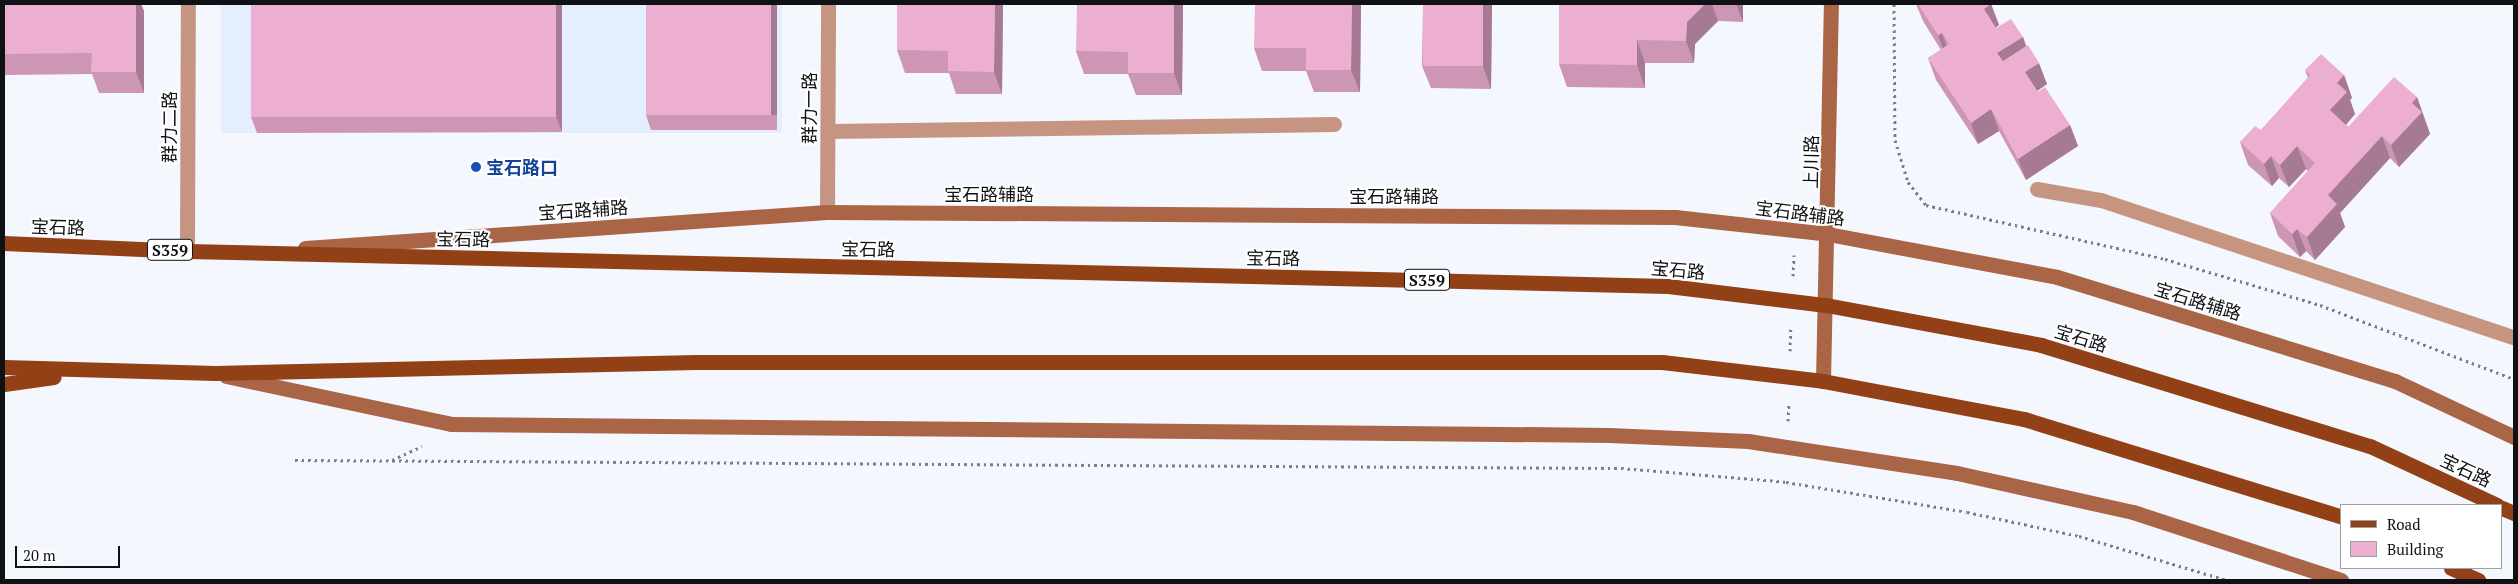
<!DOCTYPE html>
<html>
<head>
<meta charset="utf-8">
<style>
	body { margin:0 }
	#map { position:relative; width:2518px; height:584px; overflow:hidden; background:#f4f7fe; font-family:"PT Serif","Noto Sans SC",serif }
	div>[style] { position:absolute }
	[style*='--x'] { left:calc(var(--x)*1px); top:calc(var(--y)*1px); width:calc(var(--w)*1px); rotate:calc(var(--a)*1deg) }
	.built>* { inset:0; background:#e5eeff; transform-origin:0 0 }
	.path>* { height:3px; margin-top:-1.5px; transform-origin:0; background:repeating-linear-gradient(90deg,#7c7e83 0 2.5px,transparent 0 6.5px) }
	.lane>* { height:15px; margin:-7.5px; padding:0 7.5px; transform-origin:7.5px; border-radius:7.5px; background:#c59581 }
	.street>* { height:15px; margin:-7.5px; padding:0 7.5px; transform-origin:7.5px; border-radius:7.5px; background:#c59581 }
	.secondary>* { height:15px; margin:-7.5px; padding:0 7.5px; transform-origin:7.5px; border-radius:7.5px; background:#a96546 }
	.primary>* { height:15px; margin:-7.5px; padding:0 7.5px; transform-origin:7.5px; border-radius:7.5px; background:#924116 }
	.wall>* { inset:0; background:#cc96b4 }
	.shaded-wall>* { inset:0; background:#a67a92; transform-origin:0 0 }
	.building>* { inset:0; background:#edafd1; transform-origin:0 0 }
	.dots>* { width:14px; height:14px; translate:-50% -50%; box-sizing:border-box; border:2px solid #fff; border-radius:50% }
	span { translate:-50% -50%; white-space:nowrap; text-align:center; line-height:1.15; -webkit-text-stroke:4px #fff; paint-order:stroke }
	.shield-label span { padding:1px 4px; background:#fff; border:1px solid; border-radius:4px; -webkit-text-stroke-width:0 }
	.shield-label { font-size:16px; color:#0f1114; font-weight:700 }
	.street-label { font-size:18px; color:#0f1114 }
	.transit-label { font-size:18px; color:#164399; font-weight:700 }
	.left { translate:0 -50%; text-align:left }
	.frame { position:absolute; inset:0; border:5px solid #0f1114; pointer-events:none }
	.legend { position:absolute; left:2340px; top:504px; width:162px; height:65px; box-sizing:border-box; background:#fff; border:1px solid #9fa0a1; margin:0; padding:6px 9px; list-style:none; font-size:15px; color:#0f1114 }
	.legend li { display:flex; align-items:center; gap:10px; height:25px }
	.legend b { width:25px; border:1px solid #9fa0a1 }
	.scale { position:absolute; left:15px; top:546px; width:105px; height:22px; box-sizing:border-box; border:2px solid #0f1114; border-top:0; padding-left:6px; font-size:15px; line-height:18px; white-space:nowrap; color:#0f1114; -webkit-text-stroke:4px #fff; paint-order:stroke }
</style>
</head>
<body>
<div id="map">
	<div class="built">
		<div style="left:221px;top:4px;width:561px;height:129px"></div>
	</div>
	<div class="path">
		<div style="--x:1894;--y:4;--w:136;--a:89.6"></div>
		<div style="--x:1895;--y:140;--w:44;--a:72.8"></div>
		<div style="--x:1908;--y:182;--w:29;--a:52"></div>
		<div style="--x:1926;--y:205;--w:245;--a:12.7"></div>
		<div style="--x:2165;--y:259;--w:162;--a:16.5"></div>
		<div style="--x:2320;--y:305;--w:208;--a:20.9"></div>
		<div style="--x:1793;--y:276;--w:21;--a:-87"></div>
		<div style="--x:1790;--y:351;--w:24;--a:-88"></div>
		<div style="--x:1788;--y:421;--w:19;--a:-87"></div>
		<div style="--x:295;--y:460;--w:1326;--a:0.35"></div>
		<div style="--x:1621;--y:468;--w:166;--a:4.8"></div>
		<div style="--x:1786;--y:482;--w:183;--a:9.4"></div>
		<div style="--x:1967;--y:512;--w:115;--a:12.1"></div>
		<div style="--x:2079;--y:536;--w:154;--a:16.6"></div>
		<div style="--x:392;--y:460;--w:33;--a:-25"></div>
	</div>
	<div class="lane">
		<div style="--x:828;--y:131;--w:506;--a:-0.79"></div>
	</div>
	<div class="street">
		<div style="--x:2037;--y:189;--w:65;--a:9.8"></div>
		<div style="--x:2101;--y:200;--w:435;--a:18.4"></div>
		<div style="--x:827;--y:212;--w:208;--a:-89.7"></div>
		<div style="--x:187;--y:251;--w:247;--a:-89.8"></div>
	</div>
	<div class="secondary">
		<div style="--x:305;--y:248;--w:523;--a:-3.95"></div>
		<div style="--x:827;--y:212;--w:848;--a:0.34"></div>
		<div style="--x:1675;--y:217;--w:154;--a:6.3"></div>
		<div style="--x:1828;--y:234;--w:233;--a:10.6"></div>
		<div style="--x:2057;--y:277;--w:354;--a:17.1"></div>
		<div style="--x:2395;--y:381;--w:132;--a:25.2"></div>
		<div style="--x:226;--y:376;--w:230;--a:12"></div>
		<div style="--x:451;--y:424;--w:1158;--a:0.54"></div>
		<div style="--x:1609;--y:435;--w:139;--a:2.5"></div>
		<div style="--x:1748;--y:441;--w:211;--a:8.7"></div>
		<div style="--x:1957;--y:473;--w:180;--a:12.5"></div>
		<div style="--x:2133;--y:512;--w:219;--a:18.1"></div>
		<div style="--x:1823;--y:381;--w:377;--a:-88.8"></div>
	</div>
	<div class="primary">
		<div style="--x:4;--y:243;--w:183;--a:2.5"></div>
		<div style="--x:187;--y:251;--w:1481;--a:1.35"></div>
		<div style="--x:1668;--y:286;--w:159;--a:6.9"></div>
		<div style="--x:1826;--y:305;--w:219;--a:10.5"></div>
		<div style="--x:2041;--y:345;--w:344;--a:17.1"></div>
		<div style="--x:2370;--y:446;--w:140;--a:24.9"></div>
		<div style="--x:4;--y:367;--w:211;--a:1.6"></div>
		<div style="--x:215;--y:373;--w:481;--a:-1.3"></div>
		<div style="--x:696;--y:362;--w:966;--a:0"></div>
		<div style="--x:1662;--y:362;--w:162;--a:6.7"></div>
		<div style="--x:1823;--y:381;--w:205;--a:10.7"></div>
		<div style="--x:2024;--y:419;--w:333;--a:17.1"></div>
		<div style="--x:4;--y:384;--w:50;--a:-8"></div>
		<div style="--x:2502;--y:508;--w:13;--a:23"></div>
		<div style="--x:2451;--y:568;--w:30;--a:24"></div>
	</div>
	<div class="wall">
		<div style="clip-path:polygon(4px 4px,141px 4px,144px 11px,144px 93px,99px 93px,92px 74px,4px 75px)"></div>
		<div style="clip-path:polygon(777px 4px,777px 130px,651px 130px,646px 115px)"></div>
		<div style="clip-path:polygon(1003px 4px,1002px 94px,956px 94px,949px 73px,905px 73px,897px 50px)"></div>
		<div style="clip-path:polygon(1183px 4px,1182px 95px,1136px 95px,1128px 74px,1084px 74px,1076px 51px)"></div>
		<div style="clip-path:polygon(1361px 4px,1360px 92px,1314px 92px,1306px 71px,1262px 71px,1254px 48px)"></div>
		<div style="clip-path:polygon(1423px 4px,1492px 4px,1491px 89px,1431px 88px,1422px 66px)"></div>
		<div style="clip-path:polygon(1559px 4px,1743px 4px,1743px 22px,1718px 21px,1695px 44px,1694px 63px,1645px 63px,1645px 88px,1567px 87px,1559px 64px)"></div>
		<div style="clip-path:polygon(1916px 4px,1991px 4px,1999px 25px,1996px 27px,1996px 28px,2023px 37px,2026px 46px,2047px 84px,2037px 91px,2070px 125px,2078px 146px,2026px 180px,1999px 131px,1978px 144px,1936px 80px,1928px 58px,1941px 50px,1923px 21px)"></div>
		<div style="clip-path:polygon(562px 5px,562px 132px,257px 133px,251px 117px)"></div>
		<div style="clip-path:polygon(2305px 70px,2344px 75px,2352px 98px,2350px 100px,2355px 114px,2346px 125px,2348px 127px,2417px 97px,2430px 134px,2399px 167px,2390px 158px,2340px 213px,2345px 227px,2315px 260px,2306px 251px,2300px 257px,2278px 236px,2270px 213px,2308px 171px,2306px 169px,2289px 187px,2279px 178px,2272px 186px,2248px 165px,2240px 142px,2261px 130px,2308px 78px)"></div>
	</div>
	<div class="shaded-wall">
		<div style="clip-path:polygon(136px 4px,141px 4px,144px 11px,144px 93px,136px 72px)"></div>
		<div style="clip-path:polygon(556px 4px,561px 4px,562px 5px,562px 132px,556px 116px)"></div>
		<div style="left:771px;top:4px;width:6px;height:111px"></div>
		<div style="clip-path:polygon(995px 4px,1003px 4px,1002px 94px,994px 72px)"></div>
		<div style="clip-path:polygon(1174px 4px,1183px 4px,1182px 95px,1174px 73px)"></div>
		<div style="clip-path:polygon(1352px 4px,1361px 4px,1360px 92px,1351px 70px)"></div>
		<div style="clip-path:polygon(1483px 4px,1492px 4px,1491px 89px,1483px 66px)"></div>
		<div style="clip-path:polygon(1705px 4px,1712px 4px,1718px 21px,1695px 44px,1694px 63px,1686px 41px,1687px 22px)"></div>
		<div style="clip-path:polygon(1736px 4px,1743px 4px,1743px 22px)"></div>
		<div style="clip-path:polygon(1991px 4px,1999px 25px,1992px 30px,1984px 9px)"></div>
		<div style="clip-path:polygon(1942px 33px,1949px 54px,1946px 57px,1938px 35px)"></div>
		<div style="clip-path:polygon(2023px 37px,2030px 58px,2005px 74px,1997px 53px)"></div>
		<div style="clip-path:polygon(1637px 40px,1645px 63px,1645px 88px,1637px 65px)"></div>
		<div style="clip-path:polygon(2039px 63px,2047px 84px,2033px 94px,2025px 72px)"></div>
		<div style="clip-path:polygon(2344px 75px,2352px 98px,2350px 100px,2355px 114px,2339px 133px,2330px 110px,2337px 83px)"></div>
		<div style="clip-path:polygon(2417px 97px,2430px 134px,2399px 167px,2391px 145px,2412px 103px)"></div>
		<div style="clip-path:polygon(1991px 109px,1999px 131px,1978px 144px,1971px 123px)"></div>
		<div style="clip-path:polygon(2070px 125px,2078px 146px,2026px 180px,2018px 159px)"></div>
		<div style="clip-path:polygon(2382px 136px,2390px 158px,2340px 213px,2345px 227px,2315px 260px,2307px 237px,2328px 195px)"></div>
		<div style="clip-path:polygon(2297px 146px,2306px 169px,2289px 187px,2280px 165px)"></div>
		<div style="clip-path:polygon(2271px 156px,2279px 178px,2272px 186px,2264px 164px)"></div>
		<div style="clip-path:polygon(2297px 229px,2306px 251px,2300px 257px,2292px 234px)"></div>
	</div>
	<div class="building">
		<div style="clip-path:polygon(4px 4px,136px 4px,136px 72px,91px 72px,92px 53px,4px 54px)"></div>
		<div style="left:251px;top:4px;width:305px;height:113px"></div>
		<div style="left:646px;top:4px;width:125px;height:111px"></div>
		<div style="clip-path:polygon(897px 4px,995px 4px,994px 72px,948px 71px,948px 51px,897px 50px)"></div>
		<div style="clip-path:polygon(1077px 4px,1174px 4px,1174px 73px,1128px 73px,1128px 52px,1076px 51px)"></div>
		<div style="clip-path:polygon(1255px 4px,1352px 4px,1351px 70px,1306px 70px,1306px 48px,1254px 48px)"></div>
		<div style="left:1423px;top:4px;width:60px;height:62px"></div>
		<div style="clip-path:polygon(1559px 4px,1705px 4px,1687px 22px,1686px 41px,1637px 40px,1637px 65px,1559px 64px)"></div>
		<div style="clip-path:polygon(1918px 4px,1991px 4px,1984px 9px,1996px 28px,2011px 19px,2023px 37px,1997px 53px,2003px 61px,2028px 45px,2039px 63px,2025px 72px,2038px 92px,2045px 87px,2070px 125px,2018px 159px,1991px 109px,1971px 123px,1928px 58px,1949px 44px,1942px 33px,1938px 35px)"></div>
		<div style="clip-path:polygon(2321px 54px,2344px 75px,2337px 83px,2347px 92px,2330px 110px,2348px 127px,2394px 77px,2417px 97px,2412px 103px,2422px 112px,2391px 145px,2382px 136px,2328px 195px,2337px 204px,2307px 237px,2297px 229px,2292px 234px,2270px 213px,2315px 163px,2297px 146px,2280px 165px,2271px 156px,2264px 164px,2240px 142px,2255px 126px,2261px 130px,2310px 75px,2305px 70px)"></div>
	</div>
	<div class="dots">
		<div style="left:476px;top:167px;background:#1a4fb4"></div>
	</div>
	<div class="shield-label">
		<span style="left:170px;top:250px">S359</span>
		<span style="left:1427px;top:280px">S359</span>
	</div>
	<div class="street-label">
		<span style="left:809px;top:108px;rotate:-90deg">群力一路</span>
		<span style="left:169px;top:127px;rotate:-90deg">群力二路</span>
		<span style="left:1811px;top:162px;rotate:-89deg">上川路</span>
		<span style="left:989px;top:194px">宝石路辅路</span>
		<span style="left:1394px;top:196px">宝石路辅路</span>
		<span style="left:583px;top:210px;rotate:-4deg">宝石路辅路</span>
		<span style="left:1800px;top:213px;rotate:7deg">宝石路辅路</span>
		<span style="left:58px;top:227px;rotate:2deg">宝石路</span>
		<span style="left:463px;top:239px;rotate:1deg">宝石路</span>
		<span style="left:868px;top:249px;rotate:1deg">宝石路</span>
		<span style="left:1273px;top:258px;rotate:1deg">宝石路</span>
		<span style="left:1678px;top:270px;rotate:5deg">宝石路</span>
		<span style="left:2198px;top:301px;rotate:17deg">宝石路辅路</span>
		<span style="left:2081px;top:338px;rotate:17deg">宝石路</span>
		<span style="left:2466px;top:470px;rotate:25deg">宝石路</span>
	</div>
	<div class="transit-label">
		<span class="left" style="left:486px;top:167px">宝石路口</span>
	</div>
	<div class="frame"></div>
	<ul class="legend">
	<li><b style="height:6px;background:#924116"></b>Road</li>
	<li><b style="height:14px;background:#edafd1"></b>Building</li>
	</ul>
	<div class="scale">20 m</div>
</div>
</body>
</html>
